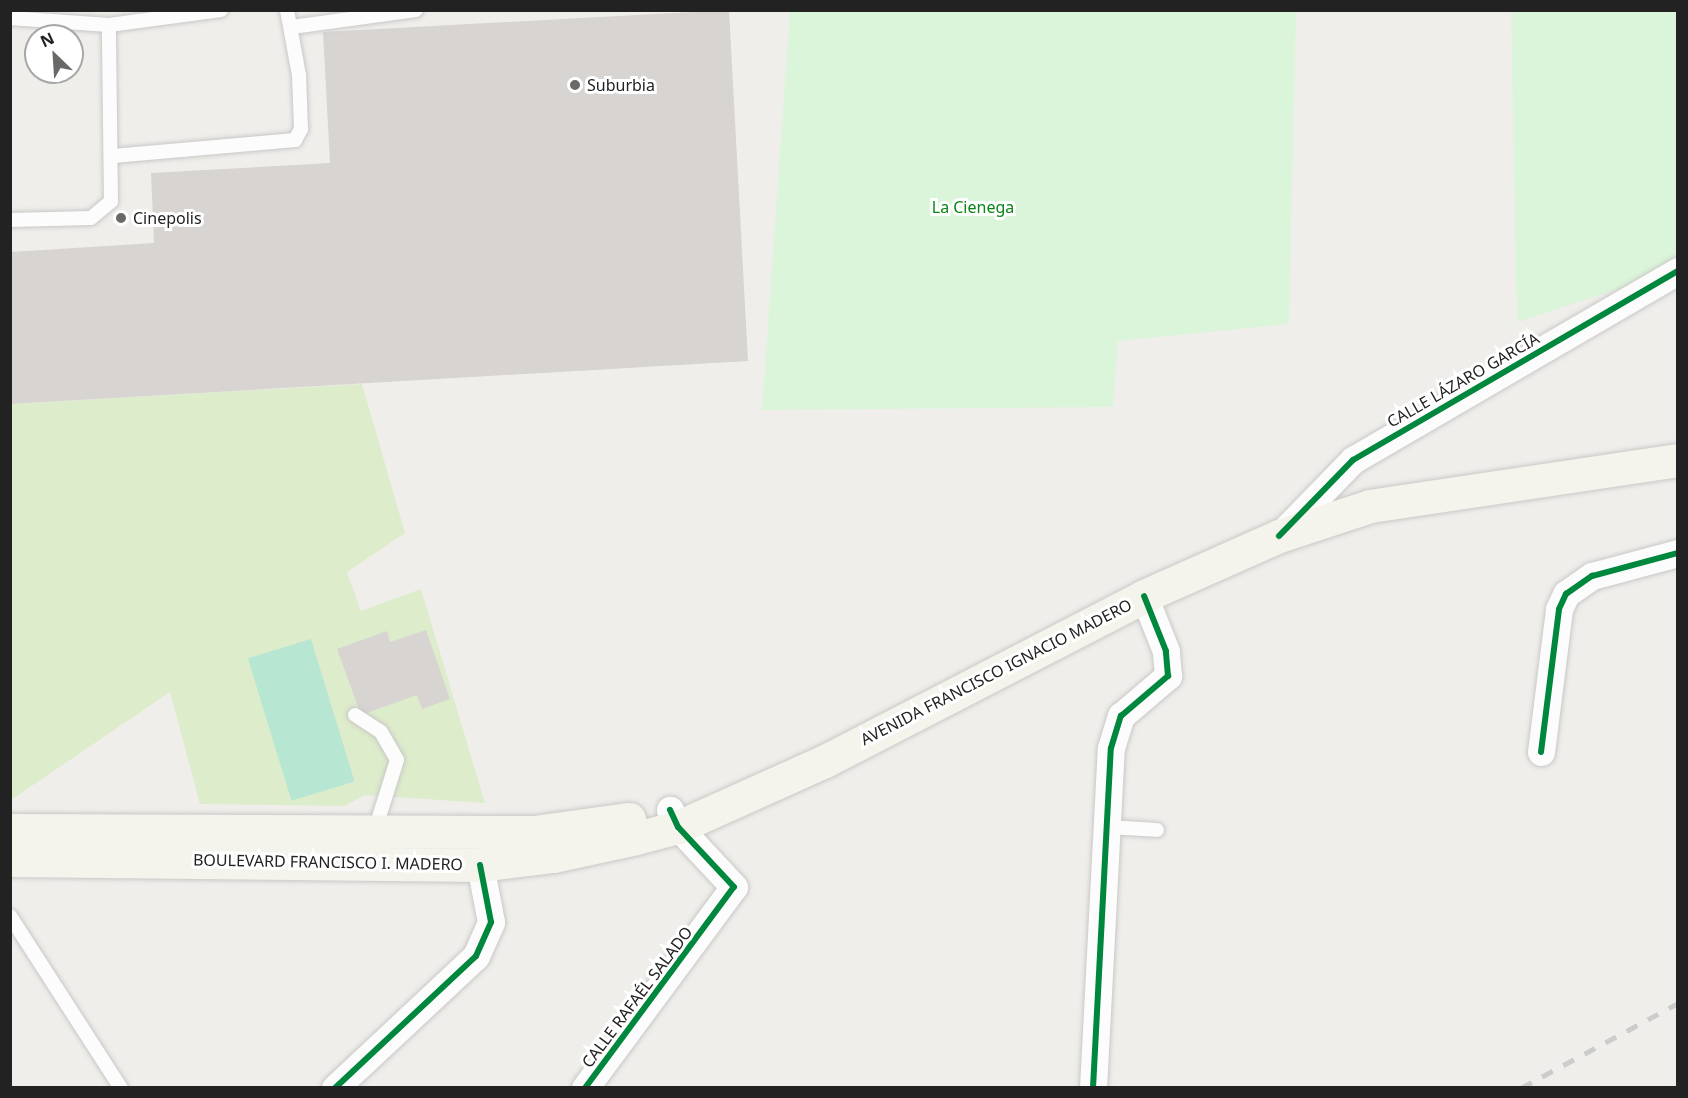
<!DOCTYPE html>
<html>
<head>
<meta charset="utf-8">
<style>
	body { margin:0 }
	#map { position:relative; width:1688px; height:1098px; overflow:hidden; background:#f0eeeb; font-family:"Noto Sans",sans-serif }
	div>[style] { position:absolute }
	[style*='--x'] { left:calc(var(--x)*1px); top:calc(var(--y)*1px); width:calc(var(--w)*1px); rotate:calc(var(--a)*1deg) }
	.grass>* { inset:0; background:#ddeccb }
	.park>* { inset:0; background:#daf5da }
	.pitch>* { inset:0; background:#b7e6d2; transform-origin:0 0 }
	.building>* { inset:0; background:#d7d4d2 }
	.roads { filter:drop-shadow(0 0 2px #c9c8c7) drop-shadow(0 0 2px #c9c8c7) }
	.service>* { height:14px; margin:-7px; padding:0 7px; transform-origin:7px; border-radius:7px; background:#fdfcfc }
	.minor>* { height:27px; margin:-13.5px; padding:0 13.5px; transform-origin:13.5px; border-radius:13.5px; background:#fdfcfc }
	.secondary>* { height:33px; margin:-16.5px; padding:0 16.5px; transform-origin:16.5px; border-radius:16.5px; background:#f4f4ed }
	.rail>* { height:4.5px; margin-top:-2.25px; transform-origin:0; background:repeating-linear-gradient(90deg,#ccc 0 12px,transparent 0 24px) }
	.cycleway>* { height:6px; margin:-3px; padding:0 3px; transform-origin:3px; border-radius:3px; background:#00873e }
	.dots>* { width:16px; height:16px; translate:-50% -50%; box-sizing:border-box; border:3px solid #fff; border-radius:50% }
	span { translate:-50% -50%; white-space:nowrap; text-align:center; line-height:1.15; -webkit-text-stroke:6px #fff; paint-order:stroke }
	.poi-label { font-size:16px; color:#222 }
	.left { translate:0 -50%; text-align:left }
	.park-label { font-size:16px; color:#0c8416 }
	.street-label { font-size:16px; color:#222 }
	.frame { position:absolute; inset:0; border:12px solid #222; pointer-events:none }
	.north { position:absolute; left:24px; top:24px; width:60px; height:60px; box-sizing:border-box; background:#fff; border:2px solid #a7a7a7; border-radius:50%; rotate:335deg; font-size:16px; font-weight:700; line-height:24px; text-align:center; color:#222 }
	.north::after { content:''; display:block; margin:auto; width:21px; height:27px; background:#6a6968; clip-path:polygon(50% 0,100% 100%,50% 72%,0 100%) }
</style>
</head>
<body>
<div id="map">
	<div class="grass">
		<div style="clip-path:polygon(362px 384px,405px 533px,347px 572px,361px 611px,421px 589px,485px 803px,365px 795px,345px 806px,200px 804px,170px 692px,11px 800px,11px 404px)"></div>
	</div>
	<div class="park">
		<div style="clip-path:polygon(790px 11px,1296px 11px,1289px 324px,1118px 341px,1113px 407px,762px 410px)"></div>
		<div style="clip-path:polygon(1511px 11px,1678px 11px,1677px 270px,1517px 322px)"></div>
	</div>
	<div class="pitch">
		<div style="left:311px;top:639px;width:149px;height:66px;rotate:73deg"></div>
	</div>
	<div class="building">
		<div style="clip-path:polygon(729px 10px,748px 361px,10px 404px,10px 252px,154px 243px,151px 173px,330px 163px,323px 32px)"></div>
		<div style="clip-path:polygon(426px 630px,450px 699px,422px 709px,417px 695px,361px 715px,337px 649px,387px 631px,390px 642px)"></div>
	</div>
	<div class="roads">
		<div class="service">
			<div style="--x:10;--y:18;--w:99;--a:4"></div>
			<div style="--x:109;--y:25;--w:113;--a:-7.6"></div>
			<div style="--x:292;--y:27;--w:125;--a:-7.8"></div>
			<div style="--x:113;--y:156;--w:183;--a:-5"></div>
			<div style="--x:295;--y:140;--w:13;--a:-61"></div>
			<div style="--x:301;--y:129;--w:54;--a:-92.1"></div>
			<div style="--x:299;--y:75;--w:66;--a:-100.5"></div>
			<div style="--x:10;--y:220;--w:81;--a:-1.4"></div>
			<div style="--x:91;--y:218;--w:26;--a:-40"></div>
			<div style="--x:111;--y:201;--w:176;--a:-90.7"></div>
			<div style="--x:355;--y:715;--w:31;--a:33"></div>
			<div style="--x:381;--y:732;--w:32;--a:60"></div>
			<div style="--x:397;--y:760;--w:77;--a:107.5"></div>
			<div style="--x:1107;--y:827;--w:50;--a:3.4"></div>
			<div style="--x:10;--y:916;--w:205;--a:57.2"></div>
		</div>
		<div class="minor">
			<div style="--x:1279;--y:536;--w:106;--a:-45.8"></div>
			<div style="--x:1353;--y:460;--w:376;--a:-30.2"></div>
			<div style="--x:1541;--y:752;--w:144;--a:-82.8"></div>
			<div style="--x:1559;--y:609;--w:17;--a:-65"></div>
			<div style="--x:1566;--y:594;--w:32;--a:-35"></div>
			<div style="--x:1592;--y:576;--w:89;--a:-15"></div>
			<div style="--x:335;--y:1088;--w:193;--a:-43.1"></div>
			<div style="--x:476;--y:956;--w:37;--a:-66"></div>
			<div style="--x:491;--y:922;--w:58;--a:-100.9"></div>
			<div style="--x:585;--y:1088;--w:250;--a:-53.5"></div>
			<div style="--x:734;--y:887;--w:82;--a:-133"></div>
			<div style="--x:678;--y:827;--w:19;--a:-115"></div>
			<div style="--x:1093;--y:1088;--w:340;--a:-87"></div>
			<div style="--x:1111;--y:748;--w:34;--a:-73"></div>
			<div style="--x:1121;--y:716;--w:62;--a:-40.4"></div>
			<div style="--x:1168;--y:676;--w:25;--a:-95"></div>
			<div style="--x:1166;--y:651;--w:59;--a:-111.8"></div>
		</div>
		<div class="secondary">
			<div style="--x:10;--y:830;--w:524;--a:0.22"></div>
			<div style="--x:534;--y:832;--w:96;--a:-7.8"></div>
			<div style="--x:10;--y:860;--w:470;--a:0.6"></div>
			<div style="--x:480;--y:865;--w:74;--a:-7"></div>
			<div style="--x:553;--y:856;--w:85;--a:-12.2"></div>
			<div style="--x:636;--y:838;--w:43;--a:-14.7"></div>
			<div style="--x:678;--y:827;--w:161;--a:-24.2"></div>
			<div style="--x:825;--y:761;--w:359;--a:-27.3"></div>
			<div style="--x:1144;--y:596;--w:148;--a:-24"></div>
			<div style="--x:1279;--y:536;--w:96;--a:-18.2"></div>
			<div style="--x:1370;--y:506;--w:311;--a:-8.5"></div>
		</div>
	</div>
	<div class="rail">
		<div style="--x:1521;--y:1088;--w:179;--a:-28.4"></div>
	</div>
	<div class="cycleway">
		<div style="--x:1279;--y:536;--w:106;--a:-45.8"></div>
		<div style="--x:1353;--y:460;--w:376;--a:-30.2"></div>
		<div style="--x:1541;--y:752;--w:144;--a:-82.8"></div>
		<div style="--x:1559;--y:609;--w:17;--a:-65"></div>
		<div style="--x:1566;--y:594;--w:32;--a:-35"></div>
		<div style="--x:1592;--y:576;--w:89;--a:-15"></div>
		<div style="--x:335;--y:1088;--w:193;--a:-43.1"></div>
		<div style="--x:476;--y:956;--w:37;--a:-66"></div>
		<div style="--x:491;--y:922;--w:58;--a:-100.9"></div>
		<div style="--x:585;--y:1088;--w:250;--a:-53.5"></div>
		<div style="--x:734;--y:887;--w:82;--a:-133"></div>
		<div style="--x:678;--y:827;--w:19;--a:-115"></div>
		<div style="--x:1093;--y:1088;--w:340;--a:-87"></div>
		<div style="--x:1111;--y:748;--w:34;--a:-73"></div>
		<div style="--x:1121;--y:716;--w:62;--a:-40.4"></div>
		<div style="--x:1168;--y:676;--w:25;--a:-95"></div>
		<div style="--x:1166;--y:651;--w:59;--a:-111.8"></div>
	</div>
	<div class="dots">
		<div style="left:575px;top:85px;background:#6a6968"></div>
		<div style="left:121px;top:218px;background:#6a6968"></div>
	</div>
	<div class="poi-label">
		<span class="left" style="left:587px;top:85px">Suburbia</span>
		<span class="left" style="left:133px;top:218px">Cinepolis</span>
	</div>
	<div class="park-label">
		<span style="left:973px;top:207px">La Cienega</span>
	</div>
	<div class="street-label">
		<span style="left:1463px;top:380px;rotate:-30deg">CALLE LÁZARO GARCÍA</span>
		<span style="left:996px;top:672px;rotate:-27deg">AVENIDA FRANCISCO IGNACIO MADERO</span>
		<span style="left:328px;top:862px;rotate:1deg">BOULEVARD FRANCISCO I. MADERO</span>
		<span style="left:637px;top:997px;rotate:-53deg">CALLE RAFAÉL SALADO</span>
	</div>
	<div class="frame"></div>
	<div class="north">N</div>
</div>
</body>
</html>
